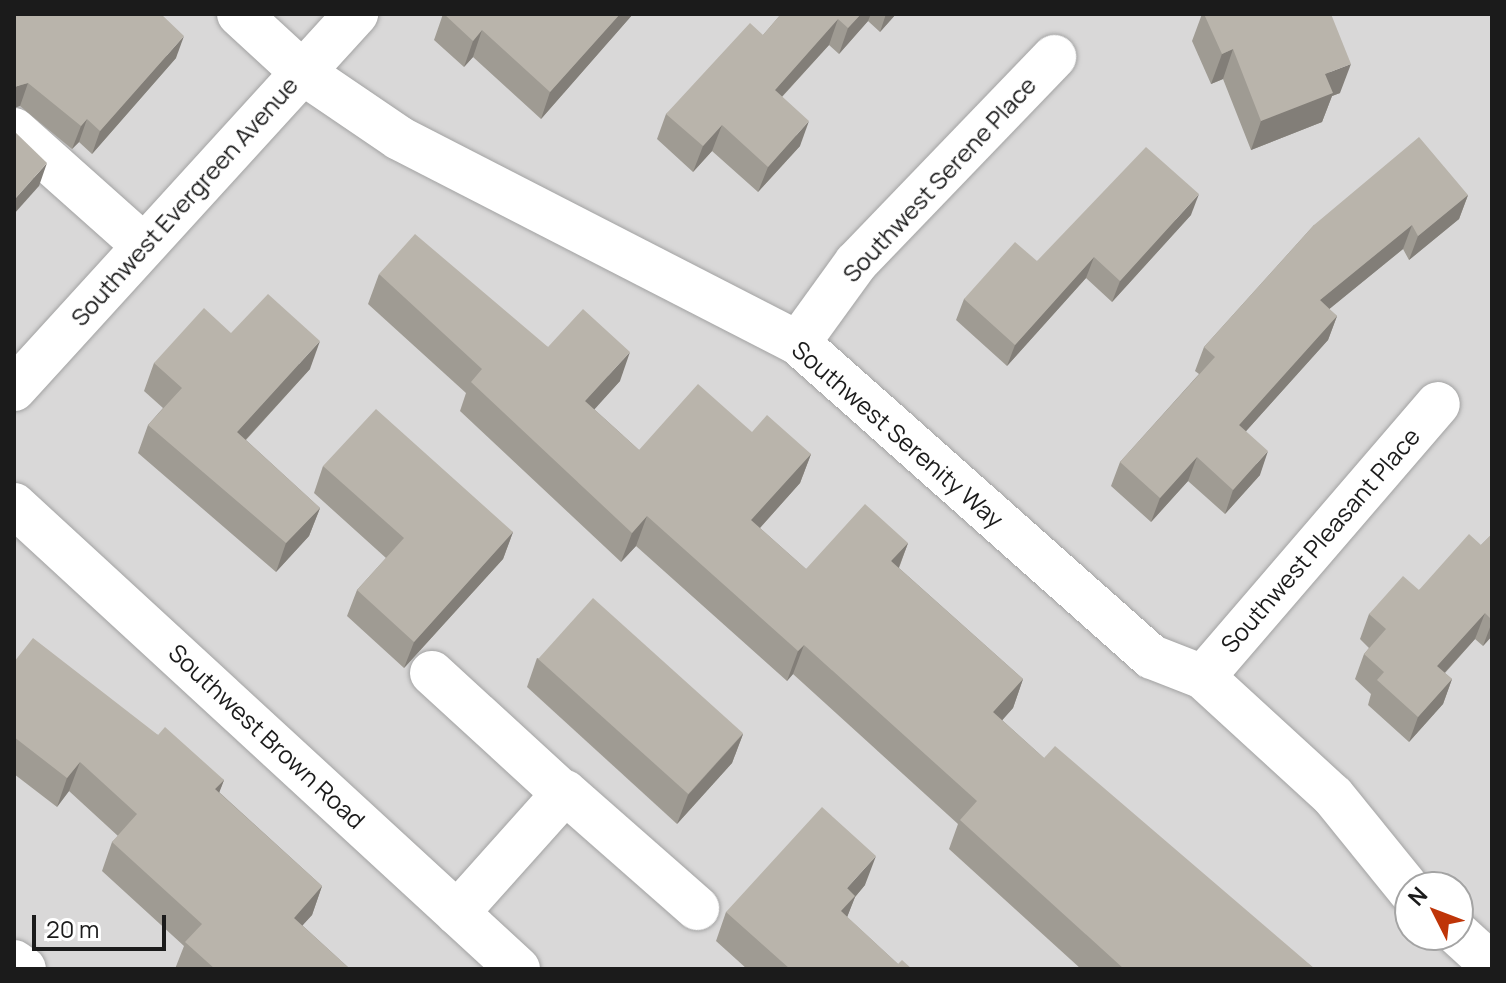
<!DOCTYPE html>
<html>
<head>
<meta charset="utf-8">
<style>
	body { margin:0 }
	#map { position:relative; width:1506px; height:983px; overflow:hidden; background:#ecebe1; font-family:Manrope,sans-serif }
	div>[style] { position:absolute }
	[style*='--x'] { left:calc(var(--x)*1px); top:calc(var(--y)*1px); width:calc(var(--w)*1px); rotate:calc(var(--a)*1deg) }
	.residential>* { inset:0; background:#d9d8d8 }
	.roads { filter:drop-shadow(0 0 2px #a2a2a2) drop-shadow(0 0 2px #a2a2a2) }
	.minor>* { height:44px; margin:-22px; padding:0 22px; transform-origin:22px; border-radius:22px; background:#fff }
	.wall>* { inset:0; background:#9f9b93 }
	.shaded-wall>* { inset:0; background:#827e78 }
	.building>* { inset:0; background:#b9b4ab; transform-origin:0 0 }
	span { translate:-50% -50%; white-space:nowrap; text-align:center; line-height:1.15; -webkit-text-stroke:6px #fff; paint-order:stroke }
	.street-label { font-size:24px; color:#1b1b1b }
	.frame { position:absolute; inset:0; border:16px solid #1b1b1b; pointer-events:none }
	.north { position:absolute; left:1394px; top:871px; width:80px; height:80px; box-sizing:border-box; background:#fff; border:2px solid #a4a4a4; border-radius:50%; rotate:312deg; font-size:22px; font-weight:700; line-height:32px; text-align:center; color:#1b1b1b }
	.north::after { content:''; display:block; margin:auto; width:28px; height:36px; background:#bf3508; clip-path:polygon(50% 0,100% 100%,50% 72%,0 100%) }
	.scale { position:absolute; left:32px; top:915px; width:134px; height:36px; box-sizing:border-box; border:4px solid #1b1b1b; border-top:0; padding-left:10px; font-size:24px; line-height:28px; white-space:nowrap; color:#1b1b1b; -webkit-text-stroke:6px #fff; paint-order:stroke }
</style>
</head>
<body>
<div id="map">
	<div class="residential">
		<div style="clip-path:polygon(evenodd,14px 14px,1492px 14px,1492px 969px,14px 969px,14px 14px,1410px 887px,1458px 887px,1458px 935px,1410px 935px,1410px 887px)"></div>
	</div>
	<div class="roads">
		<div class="minor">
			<div style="--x:239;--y:14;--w:86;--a:42.6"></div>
			<div style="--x:302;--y:72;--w:117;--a:34.2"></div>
			<div style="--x:399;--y:138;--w:449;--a:27.2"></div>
			<div style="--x:798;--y:343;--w:473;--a:41.6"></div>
			<div style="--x:1152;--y:657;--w:55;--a:21.4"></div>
			<div style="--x:1203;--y:677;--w:176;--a:42.5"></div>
			<div style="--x:1333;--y:796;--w:122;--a:51"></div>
			<div style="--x:14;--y:130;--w:173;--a:41.7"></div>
			<div style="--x:798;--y:343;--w:99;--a:-54.1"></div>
			<div style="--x:856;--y:263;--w:286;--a:-46.1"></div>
			<div style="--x:14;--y:389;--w:508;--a:-47.64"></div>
			<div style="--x:14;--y:505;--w:685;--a:42.63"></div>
			<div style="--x:432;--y:673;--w:179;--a:42.5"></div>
			<div style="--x:1203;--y:677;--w:360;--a:-49.3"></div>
			<div style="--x:457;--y:913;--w:162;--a:-48.2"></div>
			<div style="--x:565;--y:792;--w:176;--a:41.3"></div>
			<div style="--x:1458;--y:934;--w:46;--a:42.4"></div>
			<div style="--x:14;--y:962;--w:12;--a:35"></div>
		</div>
	</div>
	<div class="wall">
		<div style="clip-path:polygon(14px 14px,176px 58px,92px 154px,79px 142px,72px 149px,20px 106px)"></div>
		<div style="clip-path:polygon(443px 14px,633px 14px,541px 119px,473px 57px,464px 67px,434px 40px)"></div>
		<div style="clip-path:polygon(781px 14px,896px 14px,880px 32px,868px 21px,839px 54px,829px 45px,782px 97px,800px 146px,758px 192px,712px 151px,693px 172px,657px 139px,666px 114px,763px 35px)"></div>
		<div style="clip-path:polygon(1202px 14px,1301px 14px,1340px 93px,1332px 96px,1322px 122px,1251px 150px,1223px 79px,1211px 84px,1192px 41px)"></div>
		<div style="clip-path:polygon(1468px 195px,1459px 219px,1409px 260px,1403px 249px,1329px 309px,1337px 316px,1328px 340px,1246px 431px,1260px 475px,1225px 514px,1188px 481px,1151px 522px,1111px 486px,1120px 462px,1199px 374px,1195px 371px,1204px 347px,1314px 225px)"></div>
		<div style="clip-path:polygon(1191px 215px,1112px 302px,1086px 278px,1007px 366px,956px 320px,964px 299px,1037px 261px)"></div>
		<div style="clip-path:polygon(379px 274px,548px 347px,620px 381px,594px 409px,639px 450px,752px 432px,811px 454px,800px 483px,760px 528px,806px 569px,908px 543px,899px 568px,1023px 679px,1013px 708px,1002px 720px,1044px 758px,1315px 969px,1081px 969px,949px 849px,958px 824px,793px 674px,787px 681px,636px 546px,621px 562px,460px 411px,466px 393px,368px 304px)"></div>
		<div style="clip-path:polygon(231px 333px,310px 369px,246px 440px,320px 508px,309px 536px,276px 572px,138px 453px,148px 425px,163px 408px,144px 391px,154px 363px)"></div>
		<div style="clip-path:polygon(323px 466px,513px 532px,503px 559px,404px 668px,347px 616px,357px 590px,386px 558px,314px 493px)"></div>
		<div style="clip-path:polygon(1492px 534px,1492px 636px,1483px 646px,1475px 639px,1445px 673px,1452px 679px,1443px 704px,1409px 742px,1368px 705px,1371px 694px,1355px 679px,1364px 654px,1369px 648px,1360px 639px,1369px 614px,1419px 590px,1481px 545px)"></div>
		<div style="clip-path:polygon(537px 658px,743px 734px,732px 763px,677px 824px,527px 687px)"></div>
		<div style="clip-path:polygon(14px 662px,158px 735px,224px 780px,219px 792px,322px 886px,312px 915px,302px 925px,350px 969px,175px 969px,184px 946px,102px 871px,112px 842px,118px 836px,69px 791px,57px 807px,14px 774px)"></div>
		<div style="clip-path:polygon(865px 885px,855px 897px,847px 917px,898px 964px,912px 969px,747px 969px,716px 941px,726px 912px)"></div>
	</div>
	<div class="shaded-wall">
		<div style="clip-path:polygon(620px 14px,633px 14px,541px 119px,550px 92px)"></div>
		<div style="clip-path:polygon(861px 14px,871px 14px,868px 21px,839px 54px,848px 28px)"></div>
		<div style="clip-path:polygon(886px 14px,896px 14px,880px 32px)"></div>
		<div style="clip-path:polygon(838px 19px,829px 45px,765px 115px,775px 90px)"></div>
		<div style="clip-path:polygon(482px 30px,473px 57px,464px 67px,473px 41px)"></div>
		<div style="clip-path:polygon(184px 36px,176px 58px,92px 154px,100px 131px)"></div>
		<div style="clip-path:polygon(1233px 49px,1223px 79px,1211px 84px,1222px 54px)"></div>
		<div style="clip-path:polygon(1351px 64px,1340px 93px,1332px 96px,1322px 122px,1251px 150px,1261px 121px,1325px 74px)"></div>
		<div style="clip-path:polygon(28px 83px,20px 106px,14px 108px,14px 87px)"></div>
		<div style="clip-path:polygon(87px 119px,79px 142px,72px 149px,81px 126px)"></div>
		<div style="clip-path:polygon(809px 121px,800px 146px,758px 192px,768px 167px)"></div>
		<div style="clip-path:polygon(722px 125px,712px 151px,693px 172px,703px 146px)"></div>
		<div style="clip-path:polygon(47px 163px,39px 186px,14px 214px,14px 200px)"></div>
		<div style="clip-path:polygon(1199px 194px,1191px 215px,1112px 302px,1120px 281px)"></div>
		<div style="clip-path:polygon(1468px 195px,1459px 219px,1409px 260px,1418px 236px)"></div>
		<div style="clip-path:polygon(1412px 225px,1403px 249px,1311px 324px,1320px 300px)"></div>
		<div style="clip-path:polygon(1094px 257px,1086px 278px,1007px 366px,1015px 345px)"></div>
		<div style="clip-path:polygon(1337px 316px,1328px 340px,1230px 449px,1239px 425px)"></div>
		<div style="clip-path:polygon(320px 341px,310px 369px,227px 460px,237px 432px)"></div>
		<div style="clip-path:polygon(630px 352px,620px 381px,575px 431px,585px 401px)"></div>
		<div style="clip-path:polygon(1268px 451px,1260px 475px,1225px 514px,1233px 490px)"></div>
		<div style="clip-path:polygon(811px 454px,800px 483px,741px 549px,751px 520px)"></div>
		<div style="clip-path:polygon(1197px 457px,1188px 481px,1151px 522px,1160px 498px)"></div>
		<div style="clip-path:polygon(320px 508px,309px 536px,276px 572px,286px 543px)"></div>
		<div style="clip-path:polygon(647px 516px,636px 546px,621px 562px,632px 533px)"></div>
		<div style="clip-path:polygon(513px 532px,503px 559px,404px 668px,414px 642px)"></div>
		<div style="clip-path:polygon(908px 543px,897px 572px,891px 561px)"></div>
		<div style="clip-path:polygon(1485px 613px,1475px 639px,1428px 691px,1437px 666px)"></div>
		<div style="clip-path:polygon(1492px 622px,1492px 636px,1483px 646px)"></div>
		<div style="clip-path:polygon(804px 645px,793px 674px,787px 681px,798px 651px)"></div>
		<div style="clip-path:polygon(1023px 679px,1013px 708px,983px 742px,993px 712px)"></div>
		<div style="clip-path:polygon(1452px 679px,1443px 704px,1409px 742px,1418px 717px)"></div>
		<div style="clip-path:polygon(743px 734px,732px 763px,677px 824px,688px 795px)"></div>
		<div style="clip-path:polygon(80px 762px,69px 791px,57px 807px,67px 778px)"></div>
		<div style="clip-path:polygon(224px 780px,213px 809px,215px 789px)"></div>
		<div style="clip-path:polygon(876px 856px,865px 885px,855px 897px,844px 925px,831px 940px,847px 888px)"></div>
		<div style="clip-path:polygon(322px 886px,312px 915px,283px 947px,294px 918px)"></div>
	</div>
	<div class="building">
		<div style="clip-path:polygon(14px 14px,161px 14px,184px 36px,100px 131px,87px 119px,81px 126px,28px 83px,14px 87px)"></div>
		<div style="clip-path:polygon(444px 14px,620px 14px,550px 92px,482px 30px,473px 41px)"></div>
		<div style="clip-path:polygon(781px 14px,861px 14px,848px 28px,838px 19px,775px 90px,809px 121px,768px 167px,722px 125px,703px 146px,666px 114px,750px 23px,763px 35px)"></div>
		<div style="clip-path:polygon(1204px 14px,1301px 14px,1302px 15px,1306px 14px,1331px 14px,1351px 64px,1325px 74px,1333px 93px,1261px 121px,1233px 49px,1222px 54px)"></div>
		<div style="clip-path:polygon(14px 131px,47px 163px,14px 200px)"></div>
		<div style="clip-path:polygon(1419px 137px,1468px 195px,1418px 236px,1412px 225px,1320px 300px,1337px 316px,1239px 425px,1268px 451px,1233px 490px,1197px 457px,1160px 498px,1120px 462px,1215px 357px,1204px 347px,1314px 225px)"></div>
		<div style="clip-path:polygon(1146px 147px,1199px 194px,1120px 281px,1094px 257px,1015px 345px,964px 299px,1015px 242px,1037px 261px)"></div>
		<div style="clip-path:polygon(415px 234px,548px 347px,583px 309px,630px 352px,585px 401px,639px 450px,698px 384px,752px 432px,767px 415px,811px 454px,751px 520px,806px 569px,865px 504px,908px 543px,891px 561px,1023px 679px,993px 712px,1044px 758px,1055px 746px,1315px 969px,1124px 969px,960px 820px,977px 801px,804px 645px,798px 651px,647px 516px,632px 533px,471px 382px,482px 369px,379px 274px)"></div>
		<div style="clip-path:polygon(268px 294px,320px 341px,237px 432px,320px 508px,286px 543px,148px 425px,182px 388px,154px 363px,204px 308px,231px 333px)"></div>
		<div style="clip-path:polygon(376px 409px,513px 532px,414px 642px,357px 590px,404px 538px,323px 466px)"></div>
		<div style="clip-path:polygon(1469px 534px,1481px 545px,1492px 534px,1492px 620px,1485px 613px,1437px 666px,1452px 679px,1418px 717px,1377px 680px,1384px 672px,1364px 654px,1386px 629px,1369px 614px,1403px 576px,1419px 590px)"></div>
		<div style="left:593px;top:598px;width:202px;height:82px;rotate:42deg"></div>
		<div style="clip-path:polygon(33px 638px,158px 735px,165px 727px,224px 780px,215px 789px,322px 886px,294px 918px,350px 969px,215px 969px,185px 942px,202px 924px,112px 842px,137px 814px,80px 762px,67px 778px,14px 737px,14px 662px)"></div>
		<div style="clip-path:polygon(822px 807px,876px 856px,847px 888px,855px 896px,841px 911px,898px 964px,902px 960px,912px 969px,790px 969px,726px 912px)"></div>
	</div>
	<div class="street-label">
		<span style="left:939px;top:179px;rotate:-47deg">Southwest Serene Place</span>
		<span style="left:184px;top:201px;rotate:-48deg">Southwest Evergreen Avenue</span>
		<span style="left:898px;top:434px;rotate:41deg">Southwest Serenity Way</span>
		<span style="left:1320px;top:540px;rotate:-49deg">Southwest Pleasant Place</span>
		<span style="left:267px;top:736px;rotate:43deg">Southwest Brown Road</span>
	</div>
	<div class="frame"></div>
	<div class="north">N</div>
	<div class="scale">20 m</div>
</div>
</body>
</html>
